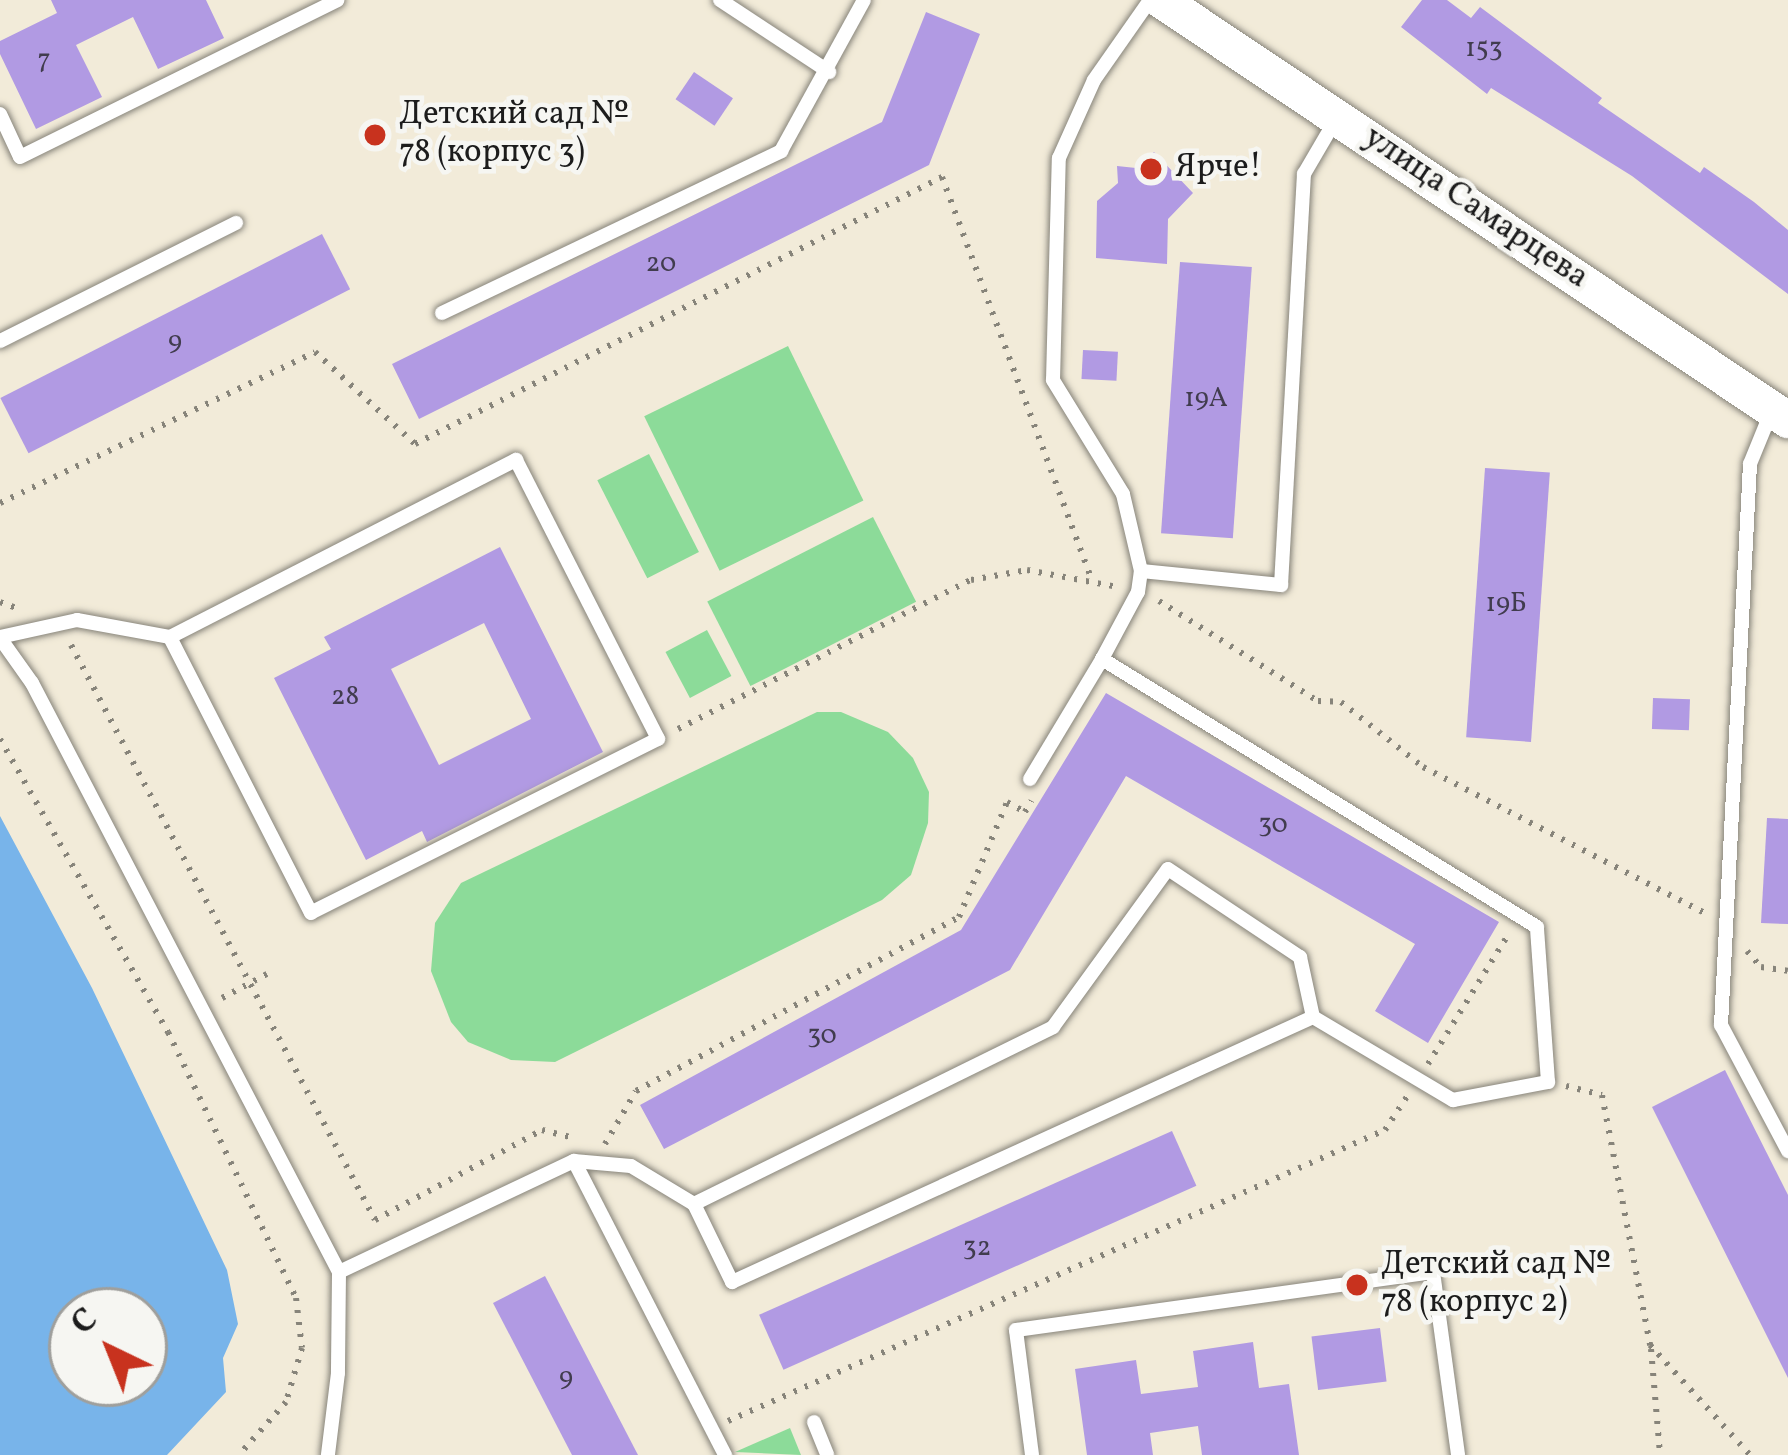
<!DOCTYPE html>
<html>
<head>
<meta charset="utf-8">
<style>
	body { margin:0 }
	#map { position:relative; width:1788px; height:1455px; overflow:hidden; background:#f2ebd9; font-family:Vollkorn,serif }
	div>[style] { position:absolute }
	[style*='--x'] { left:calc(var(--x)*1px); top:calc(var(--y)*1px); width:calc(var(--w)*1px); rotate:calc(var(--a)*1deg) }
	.green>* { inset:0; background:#8cdb99; transform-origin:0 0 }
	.water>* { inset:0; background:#78b4ea }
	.building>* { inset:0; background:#b19ae3; transform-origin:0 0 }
	.path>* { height:6px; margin-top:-3px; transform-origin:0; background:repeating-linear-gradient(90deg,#87847a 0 3px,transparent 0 12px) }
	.roads { filter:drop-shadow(0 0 3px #87847a) drop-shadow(0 0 3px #87847a) }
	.lane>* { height:14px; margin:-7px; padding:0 7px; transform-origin:7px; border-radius:7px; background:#fff }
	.secondary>* { height:36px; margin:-18px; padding:0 18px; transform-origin:18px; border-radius:18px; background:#fff }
	.dots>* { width:33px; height:33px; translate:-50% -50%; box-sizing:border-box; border:6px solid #f6f6f2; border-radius:50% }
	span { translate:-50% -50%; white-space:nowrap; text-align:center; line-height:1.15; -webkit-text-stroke:9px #f6f6f2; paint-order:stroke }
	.number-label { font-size:27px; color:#413c4e }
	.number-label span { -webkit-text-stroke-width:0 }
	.poi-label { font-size:33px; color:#1c1c1c }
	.left { translate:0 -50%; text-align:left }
	.street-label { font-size:33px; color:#1c1c1c }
	.north { position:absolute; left:48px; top:1287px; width:120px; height:120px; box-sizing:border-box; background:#f6f6f2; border:3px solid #9f9f9c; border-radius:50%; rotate:317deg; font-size:33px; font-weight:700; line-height:48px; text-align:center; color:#1c1c1c }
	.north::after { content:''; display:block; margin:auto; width:42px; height:54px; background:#c8321e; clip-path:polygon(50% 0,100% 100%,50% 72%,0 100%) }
</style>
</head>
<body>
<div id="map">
	<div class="green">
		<div style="left:788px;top:346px;width:172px;height:160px;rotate:64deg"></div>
		<div style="left:649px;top:454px;width:110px;height:58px;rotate:63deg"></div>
		<div style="left:873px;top:517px;width:95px;height:186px;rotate:63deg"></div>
		<div style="left:707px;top:630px;width:52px;height:47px;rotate:62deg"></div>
		<div style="clip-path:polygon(817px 712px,841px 712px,888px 732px,913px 758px,929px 792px,928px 823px,911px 875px,882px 900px,555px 1062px,511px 1060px,468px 1042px,451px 1022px,431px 971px,435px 923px,461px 883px)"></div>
		<div style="clip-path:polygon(790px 1428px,801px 1455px,735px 1452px)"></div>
	</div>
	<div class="water">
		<div style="clip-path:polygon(evenodd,0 816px,92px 988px,227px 1270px,238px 1324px,223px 1358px,226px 1392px,167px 1455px,0 1455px,0 816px,72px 1311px,144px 1311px,144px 1383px,72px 1383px,72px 1311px)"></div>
	</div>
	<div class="building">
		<div style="clip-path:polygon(51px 0,206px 0,224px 38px,158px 69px,133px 17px,76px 45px,102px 97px,36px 129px,0 54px,0 41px,57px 13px)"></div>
		<div style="clip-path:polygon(1422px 0,1447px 0,1471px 18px,1480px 7px,1602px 98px,1598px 103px,1700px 173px,1704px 167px,1754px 202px,1788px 230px,1788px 294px,1632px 176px,1491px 88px,1487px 94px,1401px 27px)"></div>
		<div style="clip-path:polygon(926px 12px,980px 34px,929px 165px,419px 419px,392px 364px,882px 122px)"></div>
		<div style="left:694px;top:72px;width:47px;height:33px;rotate:34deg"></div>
		<div style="clip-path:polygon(1154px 152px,1193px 193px,1168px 219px,1167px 264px,1096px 258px,1097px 201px,1118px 183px,1117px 166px,1136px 168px)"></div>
		<div style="left:322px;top:234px;width:62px;height:361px;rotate:63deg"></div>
		<div style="left:1180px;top:262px;width:72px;height:272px;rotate:4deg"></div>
		<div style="left:1083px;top:350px;width:35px;height:29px;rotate:3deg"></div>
		<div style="left:1485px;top:468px;width:65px;height:270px;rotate:4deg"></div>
		<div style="clip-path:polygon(evenodd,500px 547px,603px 752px,427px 842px,422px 831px,366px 860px,274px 678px,331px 649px,324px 637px,500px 547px,484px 623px,531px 719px,439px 765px,391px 669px,484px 623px)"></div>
		<div style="clip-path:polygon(1106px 693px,1499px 922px,1428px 1043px,1375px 1011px,1415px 944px,1126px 776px,1010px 970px,664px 1149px,640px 1105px,961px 930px)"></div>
		<div style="left:1653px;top:698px;width:37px;height:31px;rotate:2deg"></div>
		<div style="clip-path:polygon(1767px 818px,1788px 819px,1788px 924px,1761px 923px)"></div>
		<div style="clip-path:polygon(1725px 1070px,1788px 1195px,1788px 1378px,1652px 1107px)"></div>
		<div style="left:1172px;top:1131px;width:60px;height:452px;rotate:66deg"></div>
		<div style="clip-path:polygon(545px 1276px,638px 1455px,572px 1455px,493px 1303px)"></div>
		<div style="left:1380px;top:1328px;width:54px;height:69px;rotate:83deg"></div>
		<div style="clip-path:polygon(1253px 1342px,1259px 1388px,1289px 1384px,1299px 1455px,1202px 1455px,1198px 1426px,1150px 1433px,1153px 1455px,1087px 1455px,1075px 1369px,1136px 1360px,1141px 1394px,1198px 1387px,1193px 1351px)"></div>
	</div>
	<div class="path">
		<div style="--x:0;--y:503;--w:349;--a:-25.6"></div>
		<div style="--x:315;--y:352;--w:136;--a:42.6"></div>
		<div style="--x:415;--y:444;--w:591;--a:-26.87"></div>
		<div style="--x:942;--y:177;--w:431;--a:69.6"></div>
		<div style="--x:1159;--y:601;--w:188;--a:32.2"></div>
		<div style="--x:1318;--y:701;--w:23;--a:2"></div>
		<div style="--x:1341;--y:702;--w:105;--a:38.4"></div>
		<div style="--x:1423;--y:767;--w:320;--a:27.4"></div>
		<div style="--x:0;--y:602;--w:20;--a:20"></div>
		<div style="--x:71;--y:645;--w:650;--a:62.13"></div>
		<div style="--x:375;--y:1220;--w:190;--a:-28.3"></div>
		<div style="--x:542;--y:1130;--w:29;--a:14"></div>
		<div style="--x:678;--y:729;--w:329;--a:-27"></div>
		<div style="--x:971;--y:580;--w:57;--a:-10.1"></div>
		<div style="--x:1027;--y:570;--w:93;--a:10.6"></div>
		<div style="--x:0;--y:739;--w:338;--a:60.2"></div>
		<div style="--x:168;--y:1032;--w:295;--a:64.3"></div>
		<div style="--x:296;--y:1298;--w:50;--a:83.2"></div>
		<div style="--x:302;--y:1348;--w:56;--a:106.5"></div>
		<div style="--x:286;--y:1402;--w:71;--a:131.6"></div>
		<div style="--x:1747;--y:951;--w:21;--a:49"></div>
		<div style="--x:1761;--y:967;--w:27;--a:8"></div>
		<div style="--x:222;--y:998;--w:51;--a:-28.1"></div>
		<div style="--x:1428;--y:1064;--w:155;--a:-58.2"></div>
		<div style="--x:1566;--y:1086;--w:37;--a:14"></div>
		<div style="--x:1602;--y:1095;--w:255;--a:79.1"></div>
		<div style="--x:1650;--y:1345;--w:149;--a:47.7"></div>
		<div style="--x:605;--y:1144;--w:61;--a:-59.7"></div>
		<div style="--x:636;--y:1091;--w:367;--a:-28.3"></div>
		<div style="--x:959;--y:917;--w:125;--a:-67.3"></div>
		<div style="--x:1007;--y:802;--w:21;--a:29"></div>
		<div style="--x:1025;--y:812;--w:13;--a:-61"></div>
		<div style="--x:1651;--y:1349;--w:106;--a:85.1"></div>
		<div style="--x:728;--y:1421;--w:719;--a:-23.89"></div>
		<div style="--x:1385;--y:1130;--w:42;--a:-56.7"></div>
	</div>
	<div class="roads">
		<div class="lane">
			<div style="--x:720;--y:0;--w:131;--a:33.4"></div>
			<div style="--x:0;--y:114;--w:47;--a:65.1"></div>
			<div style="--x:20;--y:157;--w:354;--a:-26.3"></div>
			<div style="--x:442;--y:313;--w:376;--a:-25.5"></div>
			<div style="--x:781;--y:151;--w:172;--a:-61.2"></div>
			<div style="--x:0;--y:341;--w:264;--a:-26.6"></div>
			<div style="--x:1772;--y:410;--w:58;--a:112.2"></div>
			<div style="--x:1750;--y:464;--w:562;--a:92.96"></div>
			<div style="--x:1721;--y:1025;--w:143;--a:62"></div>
			<div style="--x:1141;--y:571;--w:141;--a:5.7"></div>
			<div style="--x:1281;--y:585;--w:412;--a:-86.8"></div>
			<div style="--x:1304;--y:174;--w:61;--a:-59.7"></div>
			<div style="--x:0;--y:637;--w:79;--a:-12.4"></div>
			<div style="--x:77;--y:620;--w:95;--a:10.4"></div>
			<div style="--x:170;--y:637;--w:389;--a:-27.1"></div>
			<div style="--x:516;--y:460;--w:313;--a:63"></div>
			<div style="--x:658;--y:739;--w:388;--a:153.4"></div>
			<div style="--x:311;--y:913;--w:310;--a:-117.1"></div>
			<div style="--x:0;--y:638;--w:55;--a:54.6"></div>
			<div style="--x:32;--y:683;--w:664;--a:62.47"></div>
			<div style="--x:339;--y:1272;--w:101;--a:90.6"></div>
			<div style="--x:338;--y:1373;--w:83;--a:97"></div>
			<div style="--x:1030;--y:779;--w:140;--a:-59"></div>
			<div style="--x:574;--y:1161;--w:57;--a:5"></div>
			<div style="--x:631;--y:1166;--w:74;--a:31.1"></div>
			<div style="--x:694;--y:1204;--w:400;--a:-26.2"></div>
			<div style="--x:1053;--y:1027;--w:195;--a:-54"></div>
			<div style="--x:1168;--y:869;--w:159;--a:33.7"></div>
			<div style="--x:1300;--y:957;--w:61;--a:77.8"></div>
			<div style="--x:1313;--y:1017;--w:163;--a:30.7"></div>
			<div style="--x:1453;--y:1100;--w:97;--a:-10.7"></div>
			<div style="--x:1548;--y:1082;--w:155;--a:-94.1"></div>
			<div style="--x:1537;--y:927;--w:511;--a:-148.36"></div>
			<div style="--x:1102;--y:659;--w:76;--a:-61.8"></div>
			<div style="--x:1138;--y:592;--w:21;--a:-82"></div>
			<div style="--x:1141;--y:571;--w:79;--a:-103.2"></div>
			<div style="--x:1123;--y:494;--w:134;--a:-121.6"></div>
			<div style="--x:1053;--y:380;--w:222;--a:-88.5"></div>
			<div style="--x:1059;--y:158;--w:85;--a:-65.8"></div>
			<div style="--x:1094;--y:80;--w:98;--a:-55"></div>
			<div style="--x:694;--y:1204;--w:87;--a:64"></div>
			<div style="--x:732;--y:1282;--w:639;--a:-24.52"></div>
			<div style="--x:339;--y:1272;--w:260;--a:-25.3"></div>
			<div style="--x:574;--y:1161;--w:331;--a:62.8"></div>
			<div style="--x:814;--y:1422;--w:35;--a:68"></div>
			<div style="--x:1032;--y:1455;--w:126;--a:-97.3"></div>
			<div style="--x:1016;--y:1330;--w:421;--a:-7.9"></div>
			<div style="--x:1433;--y:1272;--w:185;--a:82.2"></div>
		</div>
		<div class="secondary">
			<div style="--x:1161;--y:0;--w:755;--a:33.82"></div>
		</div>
	</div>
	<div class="dots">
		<div style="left:375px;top:135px;background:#c8321e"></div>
		<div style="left:1151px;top:169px;background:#c8321e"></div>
		<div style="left:1357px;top:1285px;background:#c8321e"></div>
	</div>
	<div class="number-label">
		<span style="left:1484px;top:50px">153</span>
		<span style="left:44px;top:61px">7</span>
		<span style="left:661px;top:265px">20</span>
		<span style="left:175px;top:343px">9</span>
		<span style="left:1206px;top:400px">19А</span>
		<span style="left:1506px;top:605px">19Б</span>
		<span style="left:345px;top:698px">28</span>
		<span style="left:1273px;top:826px">30</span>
		<span style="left:822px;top:1037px">30</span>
		<span style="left:977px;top:1249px">32</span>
		<span style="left:566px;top:1379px">9</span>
	</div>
	<div class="poi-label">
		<span class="left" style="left:399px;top:135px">Детский сад №<br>78 (корпус 3)</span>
		<span class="left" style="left:1175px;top:169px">Ярче!</span>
		<span class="left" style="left:1381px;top:1285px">Детский сад №<br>78 (корпус 2)</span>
	</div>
	<div class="street-label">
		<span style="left:1475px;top:209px;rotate:34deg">улица Самарцева</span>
	</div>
	<div class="north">С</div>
</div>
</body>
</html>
